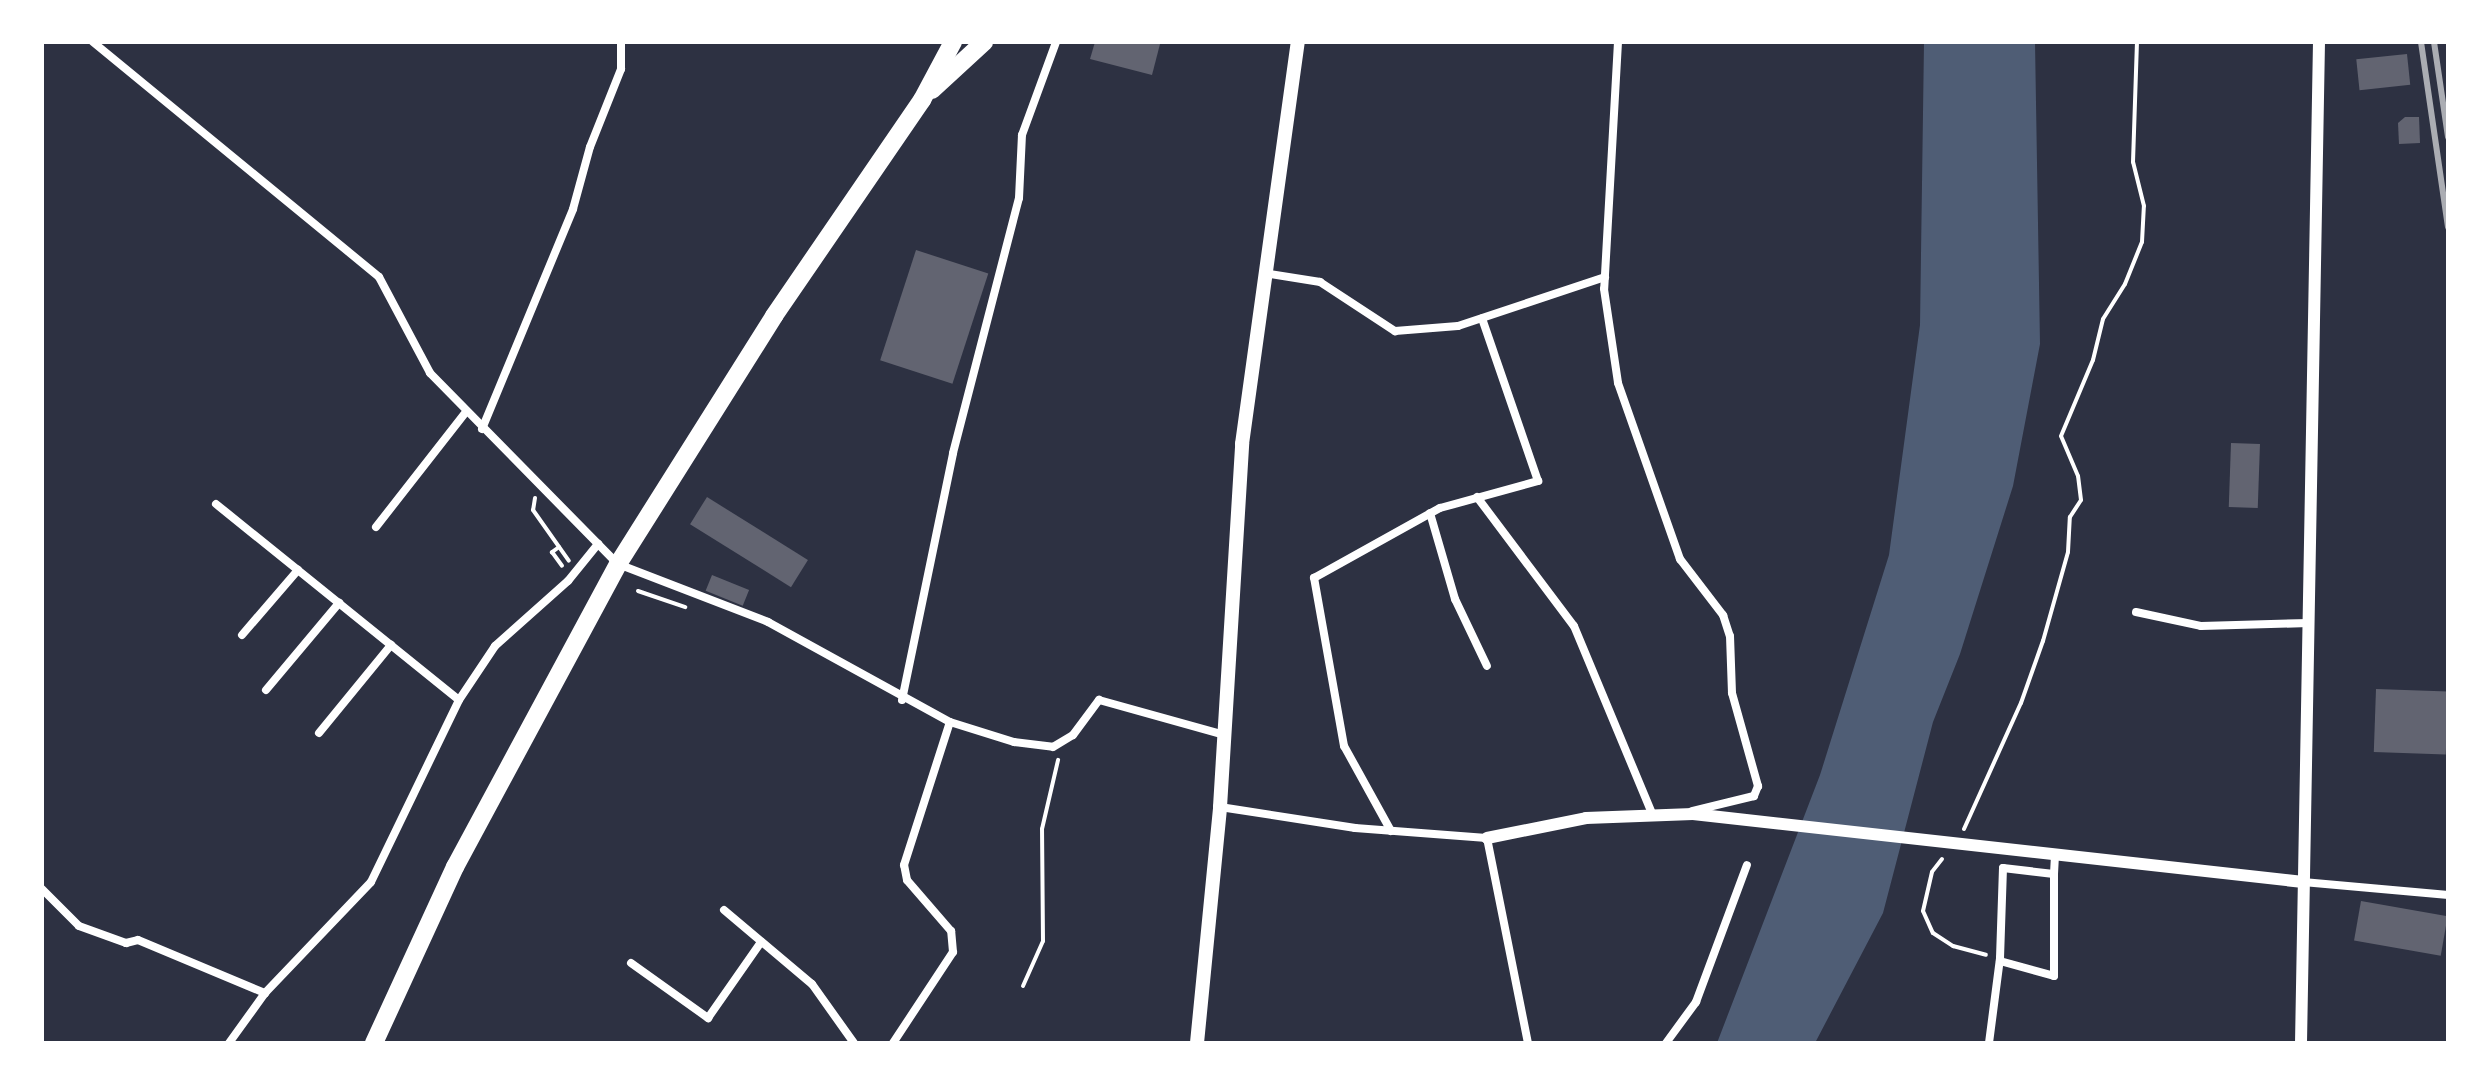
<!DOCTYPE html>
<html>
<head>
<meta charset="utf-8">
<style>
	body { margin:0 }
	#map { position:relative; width:2490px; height:1085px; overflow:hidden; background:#2d3142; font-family:"DejaVu Sans",sans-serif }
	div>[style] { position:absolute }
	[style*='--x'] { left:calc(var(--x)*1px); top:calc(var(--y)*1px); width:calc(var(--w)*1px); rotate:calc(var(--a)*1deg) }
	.water>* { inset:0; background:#4f5d75 }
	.building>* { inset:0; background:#626471; transform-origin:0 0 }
	.path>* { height:4px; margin:-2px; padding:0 2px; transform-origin:2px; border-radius:2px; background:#fff }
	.minor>* { height:8px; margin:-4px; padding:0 4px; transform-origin:4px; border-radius:4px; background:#fff }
	.tertiary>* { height:12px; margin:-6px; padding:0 6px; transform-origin:6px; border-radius:6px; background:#fff }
	.secondary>* { height:14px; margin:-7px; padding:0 7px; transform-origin:7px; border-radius:7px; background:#fff }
	.trunk>* { height:18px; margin:-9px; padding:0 9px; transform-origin:9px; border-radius:9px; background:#fff }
	.rail>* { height:6px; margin:-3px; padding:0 3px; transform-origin:3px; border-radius:3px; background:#abadb3 }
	span { translate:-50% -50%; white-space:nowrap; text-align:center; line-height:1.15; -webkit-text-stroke:6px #fff; paint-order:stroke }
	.frame { position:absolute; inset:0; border:44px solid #fff; pointer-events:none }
</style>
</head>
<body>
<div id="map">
	<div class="water">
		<div style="clip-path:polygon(1924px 42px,2035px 42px,2040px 344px,2013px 486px,1960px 654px,1933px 722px,1883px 913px,1815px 1043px,1717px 1043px,1820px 775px,1889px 555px,1920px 325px)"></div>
	</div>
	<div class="building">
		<div style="clip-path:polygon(1095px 42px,1160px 44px,1152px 75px,1090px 59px)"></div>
		<div style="left:2407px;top:54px;width:31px;height:51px;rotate:84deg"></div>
		<div style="clip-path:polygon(2405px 117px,2419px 117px,2420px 143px,2399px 144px,2398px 123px)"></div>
		<div style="left:916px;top:250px;width:76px;height:116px;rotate:18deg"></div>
		<div style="left:2231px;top:443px;width:29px;height:64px;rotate:2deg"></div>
		<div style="left:707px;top:497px;width:119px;height:32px;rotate:32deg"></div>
		<div style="left:712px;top:575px;width:40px;height:17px;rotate:22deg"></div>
		<div style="left:2376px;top:689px;width:72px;height:63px;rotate:2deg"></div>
		<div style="left:2361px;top:901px;width:88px;height:40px;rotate:10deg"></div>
	</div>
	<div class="path">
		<div style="--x:535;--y:498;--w:12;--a:99"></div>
		<div style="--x:533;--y:510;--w:62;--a:54.8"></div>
		<div style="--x:559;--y:547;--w:9;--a:144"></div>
		<div style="--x:552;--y:552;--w:17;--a:54"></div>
		<div style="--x:638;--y:591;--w:50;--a:18.8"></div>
		<div style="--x:1964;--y:829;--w:138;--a:-65.7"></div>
		<div style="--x:2021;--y:703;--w:66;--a:-70.5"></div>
		<div style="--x:2043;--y:641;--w:92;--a:-74.3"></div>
		<div style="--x:2068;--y:552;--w:35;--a:-87"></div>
		<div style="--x:2070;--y:517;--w:20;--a:-57"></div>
		<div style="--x:2081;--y:500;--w:24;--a:-97"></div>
		<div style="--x:2078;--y:476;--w:43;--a:-113"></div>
		<div style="--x:2061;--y:436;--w:82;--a:-67.2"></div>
		<div style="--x:2093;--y:360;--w:42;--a:-76.3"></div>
		<div style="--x:2103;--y:319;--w:41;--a:-57.8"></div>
		<div style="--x:2125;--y:284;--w:45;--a:-68"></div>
		<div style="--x:2142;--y:242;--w:36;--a:-87"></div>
		<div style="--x:2144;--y:206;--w:45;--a:-104"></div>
		<div style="--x:2133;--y:162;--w:120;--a:-88.1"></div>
		<div style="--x:1942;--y:859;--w:16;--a:128"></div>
		<div style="--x:1932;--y:872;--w:40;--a:103"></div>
		<div style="--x:1923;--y:911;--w:24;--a:66"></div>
		<div style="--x:1933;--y:933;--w:24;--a:33"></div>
		<div style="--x:1953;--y:946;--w:34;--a:15"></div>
		<div style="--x:1023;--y:986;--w:49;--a:-66"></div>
		<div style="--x:1043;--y:941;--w:112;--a:-90.5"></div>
		<div style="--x:1042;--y:829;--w:71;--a:-76.9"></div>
	</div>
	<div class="minor">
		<div style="--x:93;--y:42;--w:370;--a:39.4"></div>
		<div style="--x:379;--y:277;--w:109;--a:62"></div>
		<div style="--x:430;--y:373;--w:268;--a:45.5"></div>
		<div style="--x:618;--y:564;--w:161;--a:21.1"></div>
		<div style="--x:768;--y:622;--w:208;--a:28.8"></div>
		<div style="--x:950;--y:722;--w:67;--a:17.4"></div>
		<div style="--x:1014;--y:742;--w:39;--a:7"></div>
		<div style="--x:1053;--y:747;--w:23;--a:-31"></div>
		<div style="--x:1073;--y:735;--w:44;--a:-53.4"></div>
		<div style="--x:1099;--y:700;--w:130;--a:15.6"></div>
		<div style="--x:1618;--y:42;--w:247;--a:93.2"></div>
		<div style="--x:1604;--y:289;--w:95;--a:81.5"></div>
		<div style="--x:1618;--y:383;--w:187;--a:70.6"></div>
		<div style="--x:1680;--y:559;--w:71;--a:52.5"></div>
		<div style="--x:1723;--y:615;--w:22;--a:72"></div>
		<div style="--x:1730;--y:636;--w:57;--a:88"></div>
		<div style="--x:1732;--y:693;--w:97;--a:74.4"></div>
		<div style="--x:1758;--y:786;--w:11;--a:112"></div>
		<div style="--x:1754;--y:796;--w:64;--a:166.4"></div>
		<div style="--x:1264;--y:273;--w:57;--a:9.1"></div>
		<div style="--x:1320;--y:282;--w:90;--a:33.2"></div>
		<div style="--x:1395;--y:331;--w:63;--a:-4.5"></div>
		<div style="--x:1458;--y:326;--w:155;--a:-18.4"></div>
		<div style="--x:482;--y:429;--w:238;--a:-67.5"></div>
		<div style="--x:573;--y:209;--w:64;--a:-74.7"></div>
		<div style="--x:590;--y:147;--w:84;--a:-68.3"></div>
		<div style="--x:621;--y:69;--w:27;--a:-90"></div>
		<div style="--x:1477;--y:497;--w:161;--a:53.1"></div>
		<div style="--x:1574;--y:626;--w:203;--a:67.4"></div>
		<div style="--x:216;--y:504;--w:312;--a:38.9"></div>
		<div style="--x:1430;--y:513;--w:90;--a:73.8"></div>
		<div style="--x:1455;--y:599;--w:74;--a:64.5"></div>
		<div style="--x:376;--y:527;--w:146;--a:-52"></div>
		<div style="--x:2136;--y:612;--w:66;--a:12.2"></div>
		<div style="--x:2201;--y:626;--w:108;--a:-1.6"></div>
		<div style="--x:242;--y:635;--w:86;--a:-49.3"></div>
		<div style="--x:266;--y:690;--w:114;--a:-50"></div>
		<div style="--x:902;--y:700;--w:252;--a:-78.3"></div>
		<div style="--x:953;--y:453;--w:263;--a:-75.5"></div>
		<div style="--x:1019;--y:198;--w:63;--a:-87.3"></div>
		<div style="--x:1022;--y:135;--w:99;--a:-69.9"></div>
		<div style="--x:319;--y:733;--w:114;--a:-50.7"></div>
		<div style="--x:1220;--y:807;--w:137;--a:8.8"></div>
		<div style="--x:1355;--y:828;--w:132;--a:4.3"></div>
		<div style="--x:1487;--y:838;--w:209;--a:78.7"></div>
		<div style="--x:1391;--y:831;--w:97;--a:-118.9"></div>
		<div style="--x:1344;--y:746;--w:171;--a:-100.1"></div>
		<div style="--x:1314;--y:578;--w:144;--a:-29.1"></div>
		<div style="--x:1440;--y:508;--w:102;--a:-15.4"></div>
		<div style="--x:1538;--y:481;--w:172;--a:-109"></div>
		<div style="--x:2303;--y:882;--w:146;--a:5.1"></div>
		<div style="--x:42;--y:889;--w:52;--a:45"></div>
		<div style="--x:79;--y:926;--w:50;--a:19.9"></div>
		<div style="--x:126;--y:943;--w:12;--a:-14"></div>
		<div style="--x:138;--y:940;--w:138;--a:22.7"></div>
		<div style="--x:724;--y:910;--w:115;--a:40.1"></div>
		<div style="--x:812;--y:984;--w:72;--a:54.6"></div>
		<div style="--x:2000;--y:961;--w:56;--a:15.5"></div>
		<div style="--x:2054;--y:976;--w:102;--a:-90"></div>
		<div style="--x:631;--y:963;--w:95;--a:35.5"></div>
		<div style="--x:708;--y:1018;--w:93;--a:-55.1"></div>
		<div style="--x:229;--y:1043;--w:62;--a:-54.2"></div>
		<div style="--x:265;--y:993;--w:153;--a:-46.3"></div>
		<div style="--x:371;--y:882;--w:202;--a:-64.2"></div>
		<div style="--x:459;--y:700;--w:65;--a:-56.3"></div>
		<div style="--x:495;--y:646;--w:98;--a:-41.7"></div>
		<div style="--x:568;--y:581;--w:48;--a:-51"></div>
		<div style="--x:893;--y:1043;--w:109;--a:-56.6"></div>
		<div style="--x:953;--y:952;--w:21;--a:-95"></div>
		<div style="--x:951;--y:931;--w:67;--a:-130.8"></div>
		<div style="--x:907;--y:880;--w:15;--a:-101"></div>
		<div style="--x:904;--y:865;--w:150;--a:-72.2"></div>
		<div style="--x:1666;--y:1043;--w:51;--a:-53.8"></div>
		<div style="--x:1696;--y:1002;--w:146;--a:-69.6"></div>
		<div style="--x:1989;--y:1043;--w:86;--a:-82.6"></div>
		<div style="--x:2000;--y:958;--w:90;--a:-88.1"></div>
		<div style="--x:2003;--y:868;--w:51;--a:6.7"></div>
		<div style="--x:2054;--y:874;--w:18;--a:-87"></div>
	</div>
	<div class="tertiary">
		<div style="--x:1487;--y:838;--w:101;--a:-11.4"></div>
		<div style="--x:1586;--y:818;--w:107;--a:-2.1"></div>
		<div style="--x:1693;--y:814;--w:614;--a:6.36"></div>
		<div style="--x:2301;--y:1043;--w:1001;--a:-88.97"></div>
	</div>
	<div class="secondary">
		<div style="--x:1197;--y:1043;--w:237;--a:-84.4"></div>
		<div style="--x:1220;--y:807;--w:364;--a:-86.5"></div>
		<div style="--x:1242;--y:444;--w:406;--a:-82.1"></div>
	</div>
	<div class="trunk">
		<div style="--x:932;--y:90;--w:71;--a:-42.7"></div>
		<div style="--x:374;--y:1043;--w:194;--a:-65.3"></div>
		<div style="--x:455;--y:867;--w:344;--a:-61.7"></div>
		<div style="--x:618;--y:564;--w:293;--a:-57.8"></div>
		<div style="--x:774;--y:316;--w:262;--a:-55.6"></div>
		<div style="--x:922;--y:100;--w:66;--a:-61.9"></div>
	</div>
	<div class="rail">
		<div style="--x:2421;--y:42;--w:187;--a:81.7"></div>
		<div style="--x:2434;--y:42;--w:96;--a:81.6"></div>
	</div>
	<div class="frame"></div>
</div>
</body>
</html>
